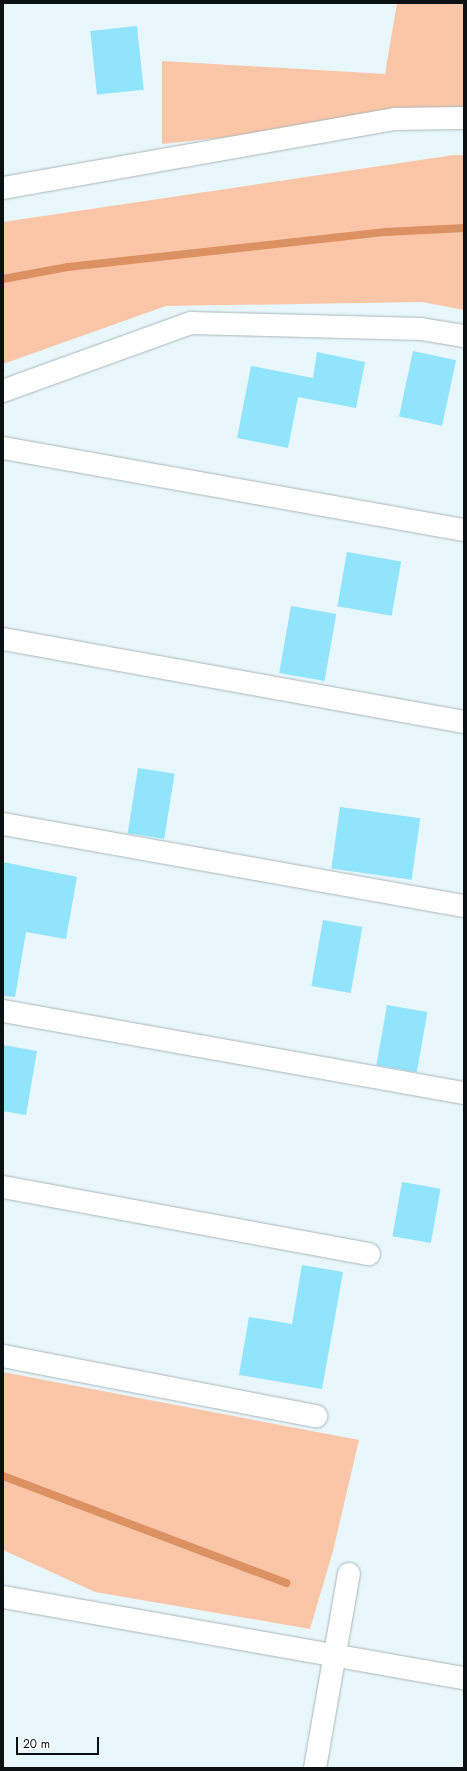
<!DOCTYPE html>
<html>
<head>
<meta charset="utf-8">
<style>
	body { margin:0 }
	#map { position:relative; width:467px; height:1771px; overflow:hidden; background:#e8f7fc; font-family:Jost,sans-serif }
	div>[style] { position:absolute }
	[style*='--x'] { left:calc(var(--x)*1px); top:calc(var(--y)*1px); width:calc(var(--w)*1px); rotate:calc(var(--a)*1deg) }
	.green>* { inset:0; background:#fbc6a7 }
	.stream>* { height:8px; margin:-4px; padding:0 4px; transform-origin:4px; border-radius:4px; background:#dc9163 }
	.building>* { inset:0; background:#90e4fc; transform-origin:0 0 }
	.roads { filter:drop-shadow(0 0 1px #a8b6ba) drop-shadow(0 0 1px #a8b6ba) }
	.minor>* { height:22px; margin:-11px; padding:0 11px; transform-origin:11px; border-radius:11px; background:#fff }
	span { translate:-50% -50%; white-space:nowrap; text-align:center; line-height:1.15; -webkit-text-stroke:3px #fff; paint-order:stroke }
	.frame { position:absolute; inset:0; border:4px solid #0b1011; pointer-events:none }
	.scale { position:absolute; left:16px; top:1737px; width:83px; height:18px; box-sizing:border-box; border:2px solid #0b1011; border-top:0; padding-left:5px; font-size:12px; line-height:14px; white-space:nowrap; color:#0b1011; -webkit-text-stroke:3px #fff; paint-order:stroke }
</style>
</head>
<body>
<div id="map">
	<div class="green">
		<div style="clip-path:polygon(397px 3px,464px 3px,464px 112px,162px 144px,162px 61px,385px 74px)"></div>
		<div style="clip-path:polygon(454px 155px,464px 155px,464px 310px,422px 302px,166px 306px,3px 364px,3px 222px)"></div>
		<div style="clip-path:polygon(3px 1372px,359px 1440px,333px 1551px,310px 1629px,95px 1592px,3px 1550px)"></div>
	</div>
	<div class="stream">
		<div style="--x:3;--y:279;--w:66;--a:-10.5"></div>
		<div style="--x:68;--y:267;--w:320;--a:-6.3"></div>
		<div style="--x:386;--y:232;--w:78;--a:-2.9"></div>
		<div style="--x:3;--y:1476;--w:303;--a:20.7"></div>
	</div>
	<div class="building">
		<div style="left:137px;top:26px;width:64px;height:47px;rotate:84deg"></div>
		<div style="left:413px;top:351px;width:44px;height:67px;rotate:12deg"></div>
		<div style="clip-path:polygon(317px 352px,365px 362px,356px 408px,298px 397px,288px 448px,237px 438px,251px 366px,313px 378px)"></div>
		<div style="left:347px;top:552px;width:55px;height:55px;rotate:10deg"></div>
		<div style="left:291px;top:606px;width:46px;height:68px;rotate:10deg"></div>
		<div style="left:138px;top:768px;width:37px;height:66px;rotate:9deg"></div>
		<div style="left:340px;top:807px;width:81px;height:62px;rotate:8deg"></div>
		<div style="clip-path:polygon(3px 862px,77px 877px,66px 939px,26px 932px,15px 997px,3px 996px)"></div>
		<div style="left:323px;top:920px;width:40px;height:67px;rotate:10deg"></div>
		<div style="left:387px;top:1005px;width:41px;height:61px;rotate:10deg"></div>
		<div style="clip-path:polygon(3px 1045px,37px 1051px,26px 1115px,3px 1111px)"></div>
		<div style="left:402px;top:1182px;width:39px;height:55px;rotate:10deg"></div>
		<div style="clip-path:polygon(302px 1265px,343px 1272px,322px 1389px,239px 1375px,249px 1317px,292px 1324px)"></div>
	</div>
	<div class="roads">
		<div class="minor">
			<div style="--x:3;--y:188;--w:399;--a:-10"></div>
			<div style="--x:396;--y:119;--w:68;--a:-0.8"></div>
			<div style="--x:3;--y:391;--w:200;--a:-19.9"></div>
			<div style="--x:191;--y:323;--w:230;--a:1.5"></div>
			<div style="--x:421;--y:329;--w:44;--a:9.2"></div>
			<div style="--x:3;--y:448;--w:468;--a:10.1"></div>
			<div style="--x:3;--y:639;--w:468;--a:10.2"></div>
			<div style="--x:3;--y:824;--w:468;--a:10.1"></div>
			<div style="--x:3;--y:1011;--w:468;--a:10.1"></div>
			<div style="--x:3;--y:1187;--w:372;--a:10.4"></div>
			<div style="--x:3;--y:1356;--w:319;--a:10.9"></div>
			<div style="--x:3;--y:1597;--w:468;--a:10"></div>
			<div style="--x:315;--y:1768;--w:197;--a:-80.1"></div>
		</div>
	</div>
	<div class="frame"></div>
	<div class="scale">20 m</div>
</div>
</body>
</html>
